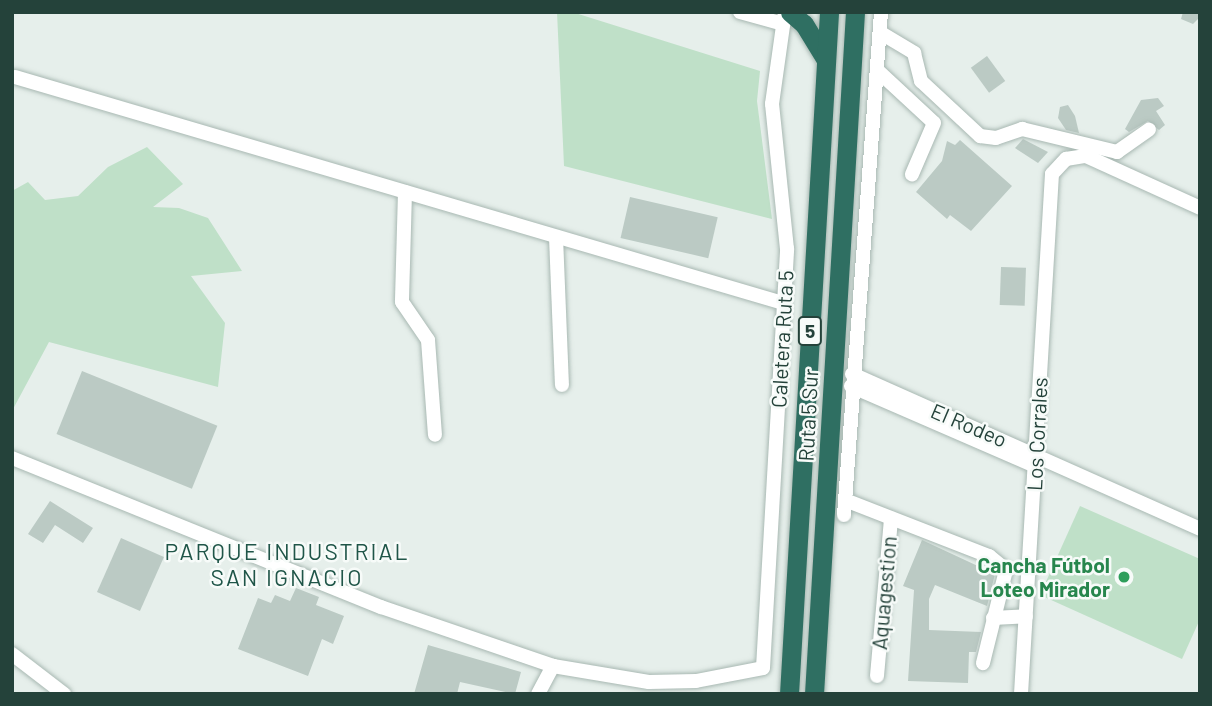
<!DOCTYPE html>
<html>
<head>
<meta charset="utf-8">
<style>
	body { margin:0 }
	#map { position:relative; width:1212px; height:706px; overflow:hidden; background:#e6efeb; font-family:Barlow,sans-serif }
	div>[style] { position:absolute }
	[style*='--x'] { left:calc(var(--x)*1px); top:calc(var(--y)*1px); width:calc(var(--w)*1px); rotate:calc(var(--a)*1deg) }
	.green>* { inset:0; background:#bfe0c8 }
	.building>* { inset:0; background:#bbcac4; transform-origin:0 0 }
	.roads { filter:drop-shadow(0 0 2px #a8b8b2) drop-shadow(0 0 2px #a8b8b2) }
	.minor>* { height:14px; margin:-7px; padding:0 7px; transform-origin:7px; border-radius:7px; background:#fff }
	.highway>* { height:19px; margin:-9.5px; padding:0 9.5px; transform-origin:9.5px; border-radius:9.5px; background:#2f6f62 }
	.dots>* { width:19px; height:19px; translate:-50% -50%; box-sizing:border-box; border:4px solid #f7fbf9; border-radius:50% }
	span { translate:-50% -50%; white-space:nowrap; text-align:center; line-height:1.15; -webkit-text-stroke:5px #f7fbf9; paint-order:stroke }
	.shield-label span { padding:2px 5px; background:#f7fbf9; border:2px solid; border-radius:5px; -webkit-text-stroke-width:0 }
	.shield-label { font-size:19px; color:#24423a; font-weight:700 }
	.street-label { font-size:21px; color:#24423a }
	.leisure-label { font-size:21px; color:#27864d; font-weight:700 }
	.right { translate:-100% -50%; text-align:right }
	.neighbourhood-label { font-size:23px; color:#1f5548; letter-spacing:2px }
	.frame { position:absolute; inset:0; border:14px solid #24423a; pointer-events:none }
</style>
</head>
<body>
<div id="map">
	<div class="green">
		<div style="clip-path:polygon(557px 12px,572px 12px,760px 71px,757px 101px,772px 219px,564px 166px)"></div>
		<div style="clip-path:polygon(147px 147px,183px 184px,153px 207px,179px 208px,208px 218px,242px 271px,191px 276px,225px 323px,218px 387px,49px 342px,12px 411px,12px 191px,28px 182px,45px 200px,78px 196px,108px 167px)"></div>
		<div style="clip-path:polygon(1080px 506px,1200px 559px,1200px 619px,1182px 659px,1040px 595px)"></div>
	</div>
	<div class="building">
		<div style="clip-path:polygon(1183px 12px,1200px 12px,1200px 17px,1193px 24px,1181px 19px)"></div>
		<div style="left:987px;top:56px;width:31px;height:20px;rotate:54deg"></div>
		<div style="clip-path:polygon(1158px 98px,1164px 106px,1156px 111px,1165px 125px,1159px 130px,1148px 121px,1129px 132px,1125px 129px,1141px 100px)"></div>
		<div style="clip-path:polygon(1068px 105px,1075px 116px,1079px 133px,1066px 130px,1058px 118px,1060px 107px)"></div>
		<div style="clip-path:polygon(1023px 139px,1048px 152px,1038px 163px,1015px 148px)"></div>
		<div style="clip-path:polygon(960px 140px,1012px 186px,971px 231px,950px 215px,947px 219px,916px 192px,942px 161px,947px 141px,955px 145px)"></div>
		<div style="left:630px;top:197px;width:90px;height:42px;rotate:13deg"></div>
		<div style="left:1001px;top:267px;width:25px;height:38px;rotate:2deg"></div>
		<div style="left:82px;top:371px;width:146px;height:68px;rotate:22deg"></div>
		<div style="clip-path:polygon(50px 501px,93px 528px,83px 543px,55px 525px,43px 543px,28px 534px)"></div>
		<div style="left:121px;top:538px;width:47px;height:59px;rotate:24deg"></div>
		<div style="clip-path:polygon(922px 540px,995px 574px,987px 606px,935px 585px,929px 599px,929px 630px,981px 632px,976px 652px,969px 652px,968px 683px,908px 681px,914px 590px,903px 586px)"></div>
		<div style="clip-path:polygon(296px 588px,319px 597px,316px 605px,344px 616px,333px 644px,322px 639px,308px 676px,238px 649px,258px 598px,271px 603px,275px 595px,290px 601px)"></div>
		<div style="clip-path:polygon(428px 645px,521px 672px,515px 694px,460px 682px,457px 694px,414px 694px)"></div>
	</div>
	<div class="roads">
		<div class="minor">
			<div style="--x:740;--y:12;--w:45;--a:15.6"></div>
			<div style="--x:881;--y:33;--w:39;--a:31"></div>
			<div style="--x:914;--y:53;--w:29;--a:76"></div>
			<div style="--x:921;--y:81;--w:81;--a:43"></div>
			<div style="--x:980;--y:136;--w:16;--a:7"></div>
			<div style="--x:996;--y:138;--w:28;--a:-19"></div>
			<div style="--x:1022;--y:129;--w:98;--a:13.6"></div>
			<div style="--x:1117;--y:152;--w:39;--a:-35"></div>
			<div style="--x:878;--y:71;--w:76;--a:42.9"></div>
			<div style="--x:934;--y:123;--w:56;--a:113.3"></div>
			<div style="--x:15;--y:77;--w:801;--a:16.4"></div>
			<div style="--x:405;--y:192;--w:110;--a:91.6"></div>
			<div style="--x:402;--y:302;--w:46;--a:55.6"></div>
			<div style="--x:428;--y:340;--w:95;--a:85.8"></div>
			<div style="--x:556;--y:237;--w:148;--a:87.7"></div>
			<div style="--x:852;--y:374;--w:381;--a:24"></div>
			<div style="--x:851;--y:386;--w:201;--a:23.5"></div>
			<div style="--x:12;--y:458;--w:398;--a:22"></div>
			<div style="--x:381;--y:607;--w:182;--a:18.9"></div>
			<div style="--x:553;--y:666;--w:97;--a:9.5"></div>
			<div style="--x:649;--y:682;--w:47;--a:-1.2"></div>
			<div style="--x:696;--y:681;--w:68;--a:-11"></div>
			<div style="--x:763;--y:668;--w:420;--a:-86.7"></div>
			<div style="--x:787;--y:249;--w:146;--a:-95.9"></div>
			<div style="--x:772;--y:104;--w:93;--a:-82"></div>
			<div style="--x:845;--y:500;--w:155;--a:21.3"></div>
			<div style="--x:989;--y:556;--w:22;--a:39"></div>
			<div style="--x:1006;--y:570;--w:96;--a:103.9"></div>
			<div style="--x:844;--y:515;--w:504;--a:-85.79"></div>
			<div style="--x:993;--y:618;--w:33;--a:-3"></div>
			<div style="--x:12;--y:654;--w:66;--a:37.6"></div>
			<div style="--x:877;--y:676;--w:158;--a:-84.9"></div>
			<div style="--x:538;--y:694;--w:32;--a:-62"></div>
			<div style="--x:1021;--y:694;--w:521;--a:-86.59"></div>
			<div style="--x:1052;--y:174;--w:21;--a:-47"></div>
			<div style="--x:1066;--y:159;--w:20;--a:-9"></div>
			<div style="--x:1086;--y:156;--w:125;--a:24.5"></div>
		</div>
		<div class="highway">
			<div style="--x:790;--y:12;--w:18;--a:41"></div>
			<div style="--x:804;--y:24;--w:42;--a:58.6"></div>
			<div style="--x:789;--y:694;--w:683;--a:-86.64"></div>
			<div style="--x:814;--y:694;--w:683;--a:-86.56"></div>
		</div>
	</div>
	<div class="dots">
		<div style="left:1124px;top:577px;background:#2e9e5b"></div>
	</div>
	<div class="shield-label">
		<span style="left:810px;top:331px">5</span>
	</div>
	<div class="street-label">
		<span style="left:782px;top:339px;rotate:-87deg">Caletera Ruta 5</span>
		<span style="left:808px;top:415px;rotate:-87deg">Ruta 5 Sur</span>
		<span style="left:969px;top:425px;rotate:23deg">El Rodeo</span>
		<span style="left:1037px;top:434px;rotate:-87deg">Los Corrales</span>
		<span style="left:884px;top:593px;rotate:-85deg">Aquagestion</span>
	</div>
	<div class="leisure-label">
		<span class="right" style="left:1110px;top:577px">Cancha Fútbol<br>Loteo Mirador</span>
	</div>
	<div class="neighbourhood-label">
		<span style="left:287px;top:564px">PARQUE INDUSTRIAL<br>SAN IGNACIO</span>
	</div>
	<div class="frame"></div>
</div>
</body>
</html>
